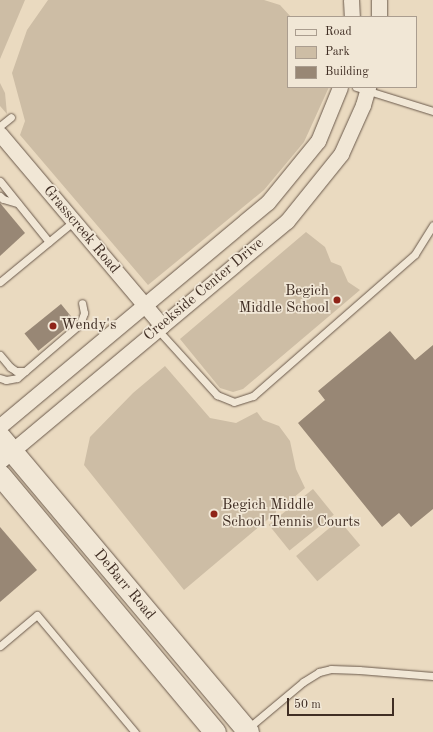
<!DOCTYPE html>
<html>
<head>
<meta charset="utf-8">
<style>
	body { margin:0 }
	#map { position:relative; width:433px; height:732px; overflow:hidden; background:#eadac0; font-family:"Old Standard TT",serif }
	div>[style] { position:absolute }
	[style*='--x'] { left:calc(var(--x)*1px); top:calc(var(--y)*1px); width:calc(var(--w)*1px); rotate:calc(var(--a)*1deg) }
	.green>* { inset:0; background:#cdbda5; transform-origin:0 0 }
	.building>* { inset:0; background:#988775; transform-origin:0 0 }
	.roads { filter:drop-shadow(0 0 1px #6a594b) drop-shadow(0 0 1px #6a594b) }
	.service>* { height:7px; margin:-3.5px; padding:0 3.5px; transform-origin:3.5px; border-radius:3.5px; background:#f1e7d6 }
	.minor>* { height:15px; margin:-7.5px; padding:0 7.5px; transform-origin:7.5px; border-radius:7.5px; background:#f1e7d6 }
	.secondary>* { height:21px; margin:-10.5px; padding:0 10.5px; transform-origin:10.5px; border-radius:10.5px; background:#f1e7d6 }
	.dots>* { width:11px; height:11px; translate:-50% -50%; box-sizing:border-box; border:2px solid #f1e7d6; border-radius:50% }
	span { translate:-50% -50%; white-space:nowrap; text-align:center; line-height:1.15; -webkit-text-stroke:3.5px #f1e7d6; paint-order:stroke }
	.street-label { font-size:15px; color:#402e24 }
	.poi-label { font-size:15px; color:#402e24 }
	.right { translate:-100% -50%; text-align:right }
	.left { translate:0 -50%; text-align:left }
	.legend { position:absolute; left:287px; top:16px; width:130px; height:72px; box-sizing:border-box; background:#f1e7d6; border:1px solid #aa9d8f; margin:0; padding:5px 7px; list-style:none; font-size:12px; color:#402e24 }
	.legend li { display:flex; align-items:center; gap:8px; height:20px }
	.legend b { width:20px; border:1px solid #aa9d8f }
	.scale { position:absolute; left:287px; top:698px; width:107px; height:18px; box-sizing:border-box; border:2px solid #402e24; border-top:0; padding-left:5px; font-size:12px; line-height:14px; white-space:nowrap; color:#402e24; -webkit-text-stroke:3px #f1e7d6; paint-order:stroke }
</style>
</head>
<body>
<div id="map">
	<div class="green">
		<div style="clip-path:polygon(0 0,25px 0,0 59px)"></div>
		<div style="clip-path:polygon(48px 0,264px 0,280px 5px,291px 17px,288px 17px,288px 87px,329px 87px,304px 142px,264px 190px,148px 285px,20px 135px,25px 121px,12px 73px,27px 30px)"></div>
		<div style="clip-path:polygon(0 83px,5px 93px,7px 114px,0 106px)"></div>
		<div style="clip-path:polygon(306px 232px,325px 247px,331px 262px,341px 266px,348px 282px,360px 290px,243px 389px,233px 392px,220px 388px,180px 339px)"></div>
		<div style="clip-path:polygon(165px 366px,210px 418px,236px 423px,257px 412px,263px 420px,279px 426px,290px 441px,296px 469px,305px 488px,184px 590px,84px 465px,90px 437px,133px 393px)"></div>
		<div style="left:313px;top:489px;width:33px;height:57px;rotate:51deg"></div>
		<div style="left:339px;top:520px;width:33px;height:56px;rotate:50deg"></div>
	</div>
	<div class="building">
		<div style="clip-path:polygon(0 203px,25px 233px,0 256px)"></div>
		<div style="left:61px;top:304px;width:22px;height:47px;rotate:51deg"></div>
		<div style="clip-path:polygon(390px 331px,415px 360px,433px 345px,433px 509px,411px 527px,399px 513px,382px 527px,298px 423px,325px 400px,318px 391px)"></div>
		<div style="clip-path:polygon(0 527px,37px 570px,0 602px)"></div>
	</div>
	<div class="roads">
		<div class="service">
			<div style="--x:356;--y:87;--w:81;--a:17.3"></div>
			<div style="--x:0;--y:126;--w:14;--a:-39"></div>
			<div style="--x:0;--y:181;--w:78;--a:51.2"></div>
			<div style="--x:0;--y:196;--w:4;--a:45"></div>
			<div style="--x:3;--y:199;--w:15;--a:16"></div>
			<div style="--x:0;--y:282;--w:96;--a:-39.5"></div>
			<div style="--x:158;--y:330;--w:88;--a:47.8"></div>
			<div style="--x:217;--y:395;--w:18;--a:22"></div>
			<div style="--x:234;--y:402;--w:20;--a:-18"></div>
			<div style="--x:253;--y:396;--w:215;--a:-41.2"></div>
			<div style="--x:415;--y:254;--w:34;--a:-58"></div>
			<div style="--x:0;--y:355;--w:16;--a:50"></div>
			<div style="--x:10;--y:367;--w:7;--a:34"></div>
			<div style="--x:16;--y:371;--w:9;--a:0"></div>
			<div style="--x:0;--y:378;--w:6;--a:18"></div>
			<div style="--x:6;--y:380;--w:11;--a:-10"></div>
			<div style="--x:17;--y:378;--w:83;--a:-40.6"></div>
			<div style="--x:80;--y:324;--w:12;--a:-70"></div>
			<div style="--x:84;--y:313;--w:10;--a:-101"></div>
			<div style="--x:0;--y:646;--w:48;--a:-40"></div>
			<div style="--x:37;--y:615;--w:153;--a:50.1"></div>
			<div style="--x:247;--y:729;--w:73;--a:-40"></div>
			<div style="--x:303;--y:682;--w:19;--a:-32"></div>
			<div style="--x:319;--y:672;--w:12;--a:-14"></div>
			<div style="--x:331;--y:669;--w:28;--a:2"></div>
			<div style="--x:359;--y:670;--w:74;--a:4.6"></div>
		</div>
		<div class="minor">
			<div style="--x:351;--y:0;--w:17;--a:87"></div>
			<div style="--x:379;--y:0;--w:17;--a:90"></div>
			<div style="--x:0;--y:134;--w:251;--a:49.8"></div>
			<div style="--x:0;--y:426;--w:349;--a:-39.9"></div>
			<div style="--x:268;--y:202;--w:79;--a:-50.7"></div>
			<div style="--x:318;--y:141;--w:58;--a:-67.8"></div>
			<div style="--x:0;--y:461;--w:374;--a:-39.9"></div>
			<div style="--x:287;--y:221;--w:86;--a:-51.1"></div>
			<div style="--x:341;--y:154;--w:54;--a:-65.8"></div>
			<div style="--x:363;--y:105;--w:19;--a:-74"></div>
		</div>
		<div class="secondary">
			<div style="--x:0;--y:437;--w:385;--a:49.9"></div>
			<div style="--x:0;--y:475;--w:335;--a:50.1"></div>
		</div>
	</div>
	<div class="dots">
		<div style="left:337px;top:300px;background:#8f2418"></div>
		<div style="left:53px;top:326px;background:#8f2418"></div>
		<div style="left:214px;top:514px;background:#8f2418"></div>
	</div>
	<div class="street-label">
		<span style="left:81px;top:230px;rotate:50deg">Grasscreek Road</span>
		<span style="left:204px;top:290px;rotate:-40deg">Creekside Center Drive</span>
		<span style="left:124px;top:585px;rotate:50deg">DeBarr Road</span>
	</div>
	<div class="poi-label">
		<span class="right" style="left:329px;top:300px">Begich<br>Middle School</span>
		<span class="left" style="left:61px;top:326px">Wendy's</span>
		<span class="left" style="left:222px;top:514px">Begich Middle<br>School Tennis Courts</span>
	</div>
	<ul class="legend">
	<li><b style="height:5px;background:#f1e7d6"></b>Road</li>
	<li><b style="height:11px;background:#cdbda5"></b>Park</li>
	<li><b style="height:11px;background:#988775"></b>Building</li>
	</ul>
	<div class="scale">50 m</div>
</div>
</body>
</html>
